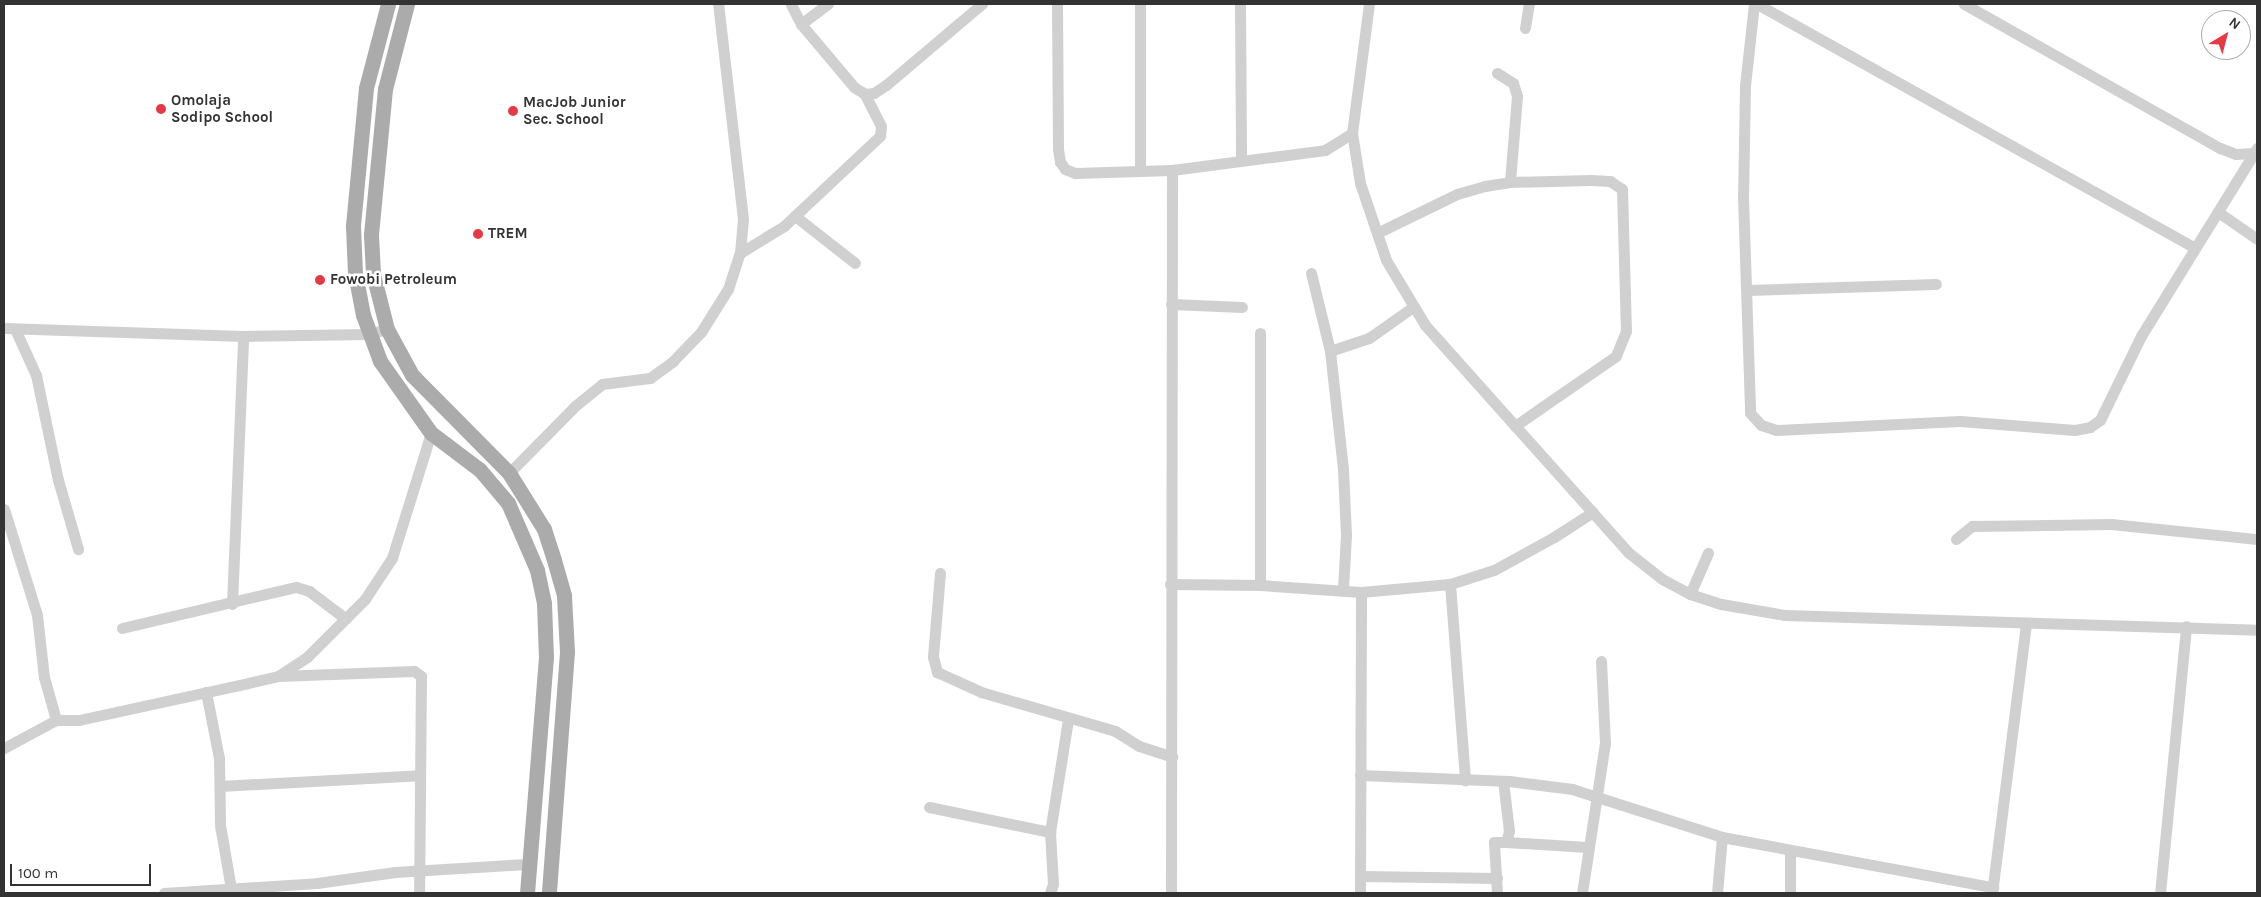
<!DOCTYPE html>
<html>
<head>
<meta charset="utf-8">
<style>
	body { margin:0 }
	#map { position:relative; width:2261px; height:897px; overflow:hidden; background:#fff; font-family:Karla,sans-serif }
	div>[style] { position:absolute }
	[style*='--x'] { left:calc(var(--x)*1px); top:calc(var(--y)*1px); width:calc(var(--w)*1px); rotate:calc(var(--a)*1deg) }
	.minor>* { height:11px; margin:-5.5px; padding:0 5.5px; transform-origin:5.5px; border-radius:5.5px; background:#d0d0d0 }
	.major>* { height:15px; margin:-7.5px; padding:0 7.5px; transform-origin:7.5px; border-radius:7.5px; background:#ababab }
	.dots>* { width:14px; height:14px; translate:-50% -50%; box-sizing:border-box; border:2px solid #fff; border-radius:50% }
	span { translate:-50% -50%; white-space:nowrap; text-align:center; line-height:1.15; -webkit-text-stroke:5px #fff; paint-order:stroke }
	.poi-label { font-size:15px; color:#333; font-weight:700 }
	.left { translate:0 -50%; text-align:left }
	.frame { position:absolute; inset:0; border:5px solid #333; pointer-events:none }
	.north { position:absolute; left:2201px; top:10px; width:50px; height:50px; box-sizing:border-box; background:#fff; border:1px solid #adadad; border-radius:50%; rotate:37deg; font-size:14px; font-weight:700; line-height:20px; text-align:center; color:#333 }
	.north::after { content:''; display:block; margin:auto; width:18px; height:22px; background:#e63946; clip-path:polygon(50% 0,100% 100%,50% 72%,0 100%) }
	.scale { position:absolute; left:10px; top:864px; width:141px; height:22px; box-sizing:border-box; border:2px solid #333; border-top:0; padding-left:6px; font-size:15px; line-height:18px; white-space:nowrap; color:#333; -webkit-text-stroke:4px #fff; paint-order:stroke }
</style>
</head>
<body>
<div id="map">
	<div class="minor">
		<div style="--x:1057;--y:4;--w:145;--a:89.6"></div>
		<div style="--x:1058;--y:149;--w:13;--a:81"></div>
		<div style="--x:1060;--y:162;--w:9;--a:54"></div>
		<div style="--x:1065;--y:169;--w:11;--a:22"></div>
		<div style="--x:1075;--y:173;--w:97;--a:-1.8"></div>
		<div style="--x:1172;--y:170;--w:154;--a:-7.4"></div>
		<div style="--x:1325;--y:150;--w:32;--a:-32"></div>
		<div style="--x:1240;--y:4;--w:156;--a:89.6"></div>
		<div style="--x:1369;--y:4;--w:130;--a:97.5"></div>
		<div style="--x:1352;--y:133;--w:51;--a:80.9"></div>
		<div style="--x:1360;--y:183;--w:81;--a:71.3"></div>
		<div style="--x:1386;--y:260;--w:76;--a:59"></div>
		<div style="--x:1425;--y:325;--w:306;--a:48.2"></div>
		<div style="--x:1629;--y:553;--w:42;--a:38.2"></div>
		<div style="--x:1662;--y:579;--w:32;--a:28"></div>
		<div style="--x:1690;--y:594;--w:33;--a:18"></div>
		<div style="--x:1721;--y:604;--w:65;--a:9.8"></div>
		<div style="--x:1785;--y:615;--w:472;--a:1.8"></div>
		<div style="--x:1754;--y:4;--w:82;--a:96.3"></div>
		<div style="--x:1745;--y:86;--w:111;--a:91"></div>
		<div style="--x:1743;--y:197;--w:216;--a:88.1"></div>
		<div style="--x:1750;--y:413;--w:16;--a:47"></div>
		<div style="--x:1761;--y:425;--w:16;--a:18"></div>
		<div style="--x:1776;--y:430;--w:184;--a:-2.8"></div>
		<div style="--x:1960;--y:421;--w:115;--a:4.5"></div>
		<div style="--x:2075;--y:430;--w:15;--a:-11"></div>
		<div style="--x:2090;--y:427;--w:12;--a:-35"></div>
		<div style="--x:2100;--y:420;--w:93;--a:-64"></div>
		<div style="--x:2141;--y:336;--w:221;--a:-58.3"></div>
		<div style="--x:1757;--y:4;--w:499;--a:29.1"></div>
		<div style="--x:1964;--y:4;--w:294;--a:29.4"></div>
		<div style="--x:2220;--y:148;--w:17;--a:21"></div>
		<div style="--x:2236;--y:154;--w:17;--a:-3"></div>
		<div style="--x:801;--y:24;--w:34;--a:-37"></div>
		<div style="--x:1525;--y:28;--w:24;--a:-81"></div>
		<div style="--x:1497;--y:73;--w:19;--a:32"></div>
		<div style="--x:1513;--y:83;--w:14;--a:73"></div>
		<div style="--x:1517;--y:96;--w:86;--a:94.7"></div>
		<div style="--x:865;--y:94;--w:9;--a:-6"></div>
		<div style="--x:874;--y:93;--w:14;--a:-34"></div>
		<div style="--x:886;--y:85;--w:126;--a:-40.2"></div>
		<div style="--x:1140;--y:171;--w:167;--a:-90"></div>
		<div style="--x:2218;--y:212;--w:47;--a:34.7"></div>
		<div style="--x:795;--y:216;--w:76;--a:38.1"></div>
		<div style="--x:1377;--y:233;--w:89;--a:-26"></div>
		<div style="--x:1457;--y:194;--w:29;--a:-16"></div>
		<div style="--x:1485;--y:186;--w:25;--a:-9"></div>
		<div style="--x:1510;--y:182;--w:81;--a:-1.4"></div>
		<div style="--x:1591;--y:180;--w:19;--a:3"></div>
		<div style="--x:1610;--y:181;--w:14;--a:34"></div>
		<div style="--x:1622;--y:189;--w:142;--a:88.4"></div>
		<div style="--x:1626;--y:331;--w:27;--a:112"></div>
		<div style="--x:1616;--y:356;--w:123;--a:145.3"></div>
		<div style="--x:740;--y:253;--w:52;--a:-31.5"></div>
		<div style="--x:784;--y:226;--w:132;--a:-43.2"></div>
		<div style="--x:880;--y:136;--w:10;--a:-84"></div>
		<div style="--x:881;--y:126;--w:36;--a:-117"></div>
		<div style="--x:865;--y:94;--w:13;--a:-148"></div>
		<div style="--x:854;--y:87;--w:82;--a:-130.1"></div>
		<div style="--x:801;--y:24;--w:22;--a:-117"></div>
		<div style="--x:1311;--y:273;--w:80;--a:76.3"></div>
		<div style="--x:1330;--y:351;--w:119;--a:83.7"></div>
		<div style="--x:1343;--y:469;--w:66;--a:87.4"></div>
		<div style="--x:1346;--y:535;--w:54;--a:93.2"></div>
		<div style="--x:1748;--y:290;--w:188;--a:-1.8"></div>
		<div style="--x:1171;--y:304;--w:71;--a:2.4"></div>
		<div style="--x:4;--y:328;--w:239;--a:1.9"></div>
		<div style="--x:243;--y:336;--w:126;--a:-0.9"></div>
		<div style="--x:369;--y:334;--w:19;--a:-16"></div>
		<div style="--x:15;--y:329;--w:51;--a:65.5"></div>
		<div style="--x:36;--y:375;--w:107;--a:78.2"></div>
		<div style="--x:58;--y:480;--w:72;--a:73.8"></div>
		<div style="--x:1260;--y:333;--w:252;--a:90"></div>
		<div style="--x:1330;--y:351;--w:41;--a:-18.4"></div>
		<div style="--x:1369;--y:338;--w:54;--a:-35.2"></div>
		<div style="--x:509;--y:473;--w:94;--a:-45.4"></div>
		<div style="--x:575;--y:406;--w:35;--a:-39"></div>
		<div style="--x:602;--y:384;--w:48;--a:-7.1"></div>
		<div style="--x:650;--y:378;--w:29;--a:-36"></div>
		<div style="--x:673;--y:361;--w:40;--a:-46"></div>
		<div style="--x:701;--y:332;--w:51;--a:-57.9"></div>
		<div style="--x:728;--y:289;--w:38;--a:-72"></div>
		<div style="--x:740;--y:253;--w:34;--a:-85"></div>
		<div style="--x:743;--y:219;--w:216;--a:-96.6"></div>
		<div style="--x:4;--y:509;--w:111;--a:72.7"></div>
		<div style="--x:37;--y:615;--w:62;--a:83.6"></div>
		<div style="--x:44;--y:677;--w:45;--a:74.4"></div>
		<div style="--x:1956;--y:539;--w:21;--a:-39"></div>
		<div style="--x:1972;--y:526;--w:139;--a:-0.8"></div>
		<div style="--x:2111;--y:524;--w:147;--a:5.9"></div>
		<div style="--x:940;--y:573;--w:84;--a:94.8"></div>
		<div style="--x:933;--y:657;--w:16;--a:75"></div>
		<div style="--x:937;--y:672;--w:48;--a:24.4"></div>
		<div style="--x:981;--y:692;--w:140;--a:16.2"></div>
		<div style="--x:1115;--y:731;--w:28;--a:32"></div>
		<div style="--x:1139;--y:746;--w:35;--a:18"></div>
		<div style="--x:1170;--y:584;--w:90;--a:0.6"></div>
		<div style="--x:1260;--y:585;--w:101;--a:4"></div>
		<div style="--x:1361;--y:592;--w:89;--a:-5.1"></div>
		<div style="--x:1450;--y:584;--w:46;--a:-17.7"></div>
		<div style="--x:1494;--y:570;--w:68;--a:-28.8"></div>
		<div style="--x:1554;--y:537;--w:46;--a:-32.7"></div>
		<div style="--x:1450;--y:584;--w:197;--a:85.6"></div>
		<div style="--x:1690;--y:594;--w:45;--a:-66.3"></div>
		<div style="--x:232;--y:604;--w:268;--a:-87.6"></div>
		<div style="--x:122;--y:628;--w:179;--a:-13.3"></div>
		<div style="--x:296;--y:587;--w:14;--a:17"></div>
		<div style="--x:309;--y:591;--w:46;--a:37.1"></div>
		<div style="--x:278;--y:676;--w:136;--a:-2.1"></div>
		<div style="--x:414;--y:671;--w:9;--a:36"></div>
		<div style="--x:421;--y:676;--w:217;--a:90.5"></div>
		<div style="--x:206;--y:692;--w:67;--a:78.9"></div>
		<div style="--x:219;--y:758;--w:67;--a:89.1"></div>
		<div style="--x:220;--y:825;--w:65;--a:80.2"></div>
		<div style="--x:4;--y:748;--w:59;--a:-28.3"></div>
		<div style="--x:56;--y:720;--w:23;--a:0"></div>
		<div style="--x:79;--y:720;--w:173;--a:-12.3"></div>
		<div style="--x:248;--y:683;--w:31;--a:-13"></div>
		<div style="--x:278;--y:676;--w:35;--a:-33"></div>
		<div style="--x:307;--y:657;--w:82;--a:-45"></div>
		<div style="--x:365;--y:599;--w:49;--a:-56.6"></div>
		<div style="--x:392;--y:558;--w:131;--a:-72.7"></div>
		<div style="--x:1360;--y:775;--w:149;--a:2.3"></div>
		<div style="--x:1509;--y:781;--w:64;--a:7.2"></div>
		<div style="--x:1572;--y:789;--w:157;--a:17.7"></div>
		<div style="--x:1722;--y:837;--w:276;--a:10.5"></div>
		<div style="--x:220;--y:786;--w:200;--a:-3.1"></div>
		<div style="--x:929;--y:807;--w:124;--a:11.7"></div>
		<div style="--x:1506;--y:842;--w:81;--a:3.5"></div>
		<div style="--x:1790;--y:850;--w:43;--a:90"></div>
		<div style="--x:1361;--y:876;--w:136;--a:0.8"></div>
		<div style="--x:164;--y:893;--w:153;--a:-3.7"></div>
		<div style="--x:317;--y:883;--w:79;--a:-8"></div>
		<div style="--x:395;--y:872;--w:132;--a:-3.5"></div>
		<div style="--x:1050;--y:893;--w:9;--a:-72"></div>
		<div style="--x:1053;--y:884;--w:52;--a:-93.3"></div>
		<div style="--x:1050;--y:832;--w:114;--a:-80.9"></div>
		<div style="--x:1171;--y:893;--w:723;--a:-89.92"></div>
		<div style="--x:1360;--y:893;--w:301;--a:-89.8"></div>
		<div style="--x:1497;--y:893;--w:51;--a:-93.4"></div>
		<div style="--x:1494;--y:842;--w:12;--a:0"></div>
		<div style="--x:1506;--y:842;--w:11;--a:-75"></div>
		<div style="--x:1509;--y:831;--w:50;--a:-96.8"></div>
		<div style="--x:1582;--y:893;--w:152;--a:-81.3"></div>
		<div style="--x:1605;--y:743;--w:82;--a:-92.8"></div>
		<div style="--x:1717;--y:893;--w:56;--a:-84.9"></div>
		<div style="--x:1992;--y:893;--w:272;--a:-82.8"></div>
		<div style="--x:2160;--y:893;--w:268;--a:-84.4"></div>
	</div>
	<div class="major">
		<div style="--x:388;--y:4;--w:87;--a:104.7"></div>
		<div style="--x:366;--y:88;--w:139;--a:95.4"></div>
		<div style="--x:353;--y:226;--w:47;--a:87.6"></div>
		<div style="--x:355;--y:273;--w:43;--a:79.2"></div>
		<div style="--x:363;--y:315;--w:49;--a:69.7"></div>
		<div style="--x:380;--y:361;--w:88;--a:54.7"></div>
		<div style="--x:431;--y:433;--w:61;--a:37.1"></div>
		<div style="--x:480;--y:470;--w:43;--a:49.7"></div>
		<div style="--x:508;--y:503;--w:73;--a:66.6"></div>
		<div style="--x:537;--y:570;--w:34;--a:78"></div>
		<div style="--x:544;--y:603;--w:54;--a:87.9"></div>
		<div style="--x:546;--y:657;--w:237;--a:94.6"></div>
		<div style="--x:407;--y:4;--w:88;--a:104.5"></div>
		<div style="--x:385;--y:89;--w:147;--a:95.5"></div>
		<div style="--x:371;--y:235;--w:39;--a:87"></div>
		<div style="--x:373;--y:274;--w:57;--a:75.7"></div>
		<div style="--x:387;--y:329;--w:52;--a:61.5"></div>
		<div style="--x:412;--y:375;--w:138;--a:45.3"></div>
		<div style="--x:509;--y:473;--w:66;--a:58"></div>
		<div style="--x:544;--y:529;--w:33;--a:72"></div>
		<div style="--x:554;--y:560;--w:37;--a:74"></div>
		<div style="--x:564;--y:596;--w:56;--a:86.9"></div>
		<div style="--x:567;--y:652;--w:242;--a:94.3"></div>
	</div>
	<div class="dots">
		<div style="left:161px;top:109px;background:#e63946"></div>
		<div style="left:513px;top:111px;background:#e63946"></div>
		<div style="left:478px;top:234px;background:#e63946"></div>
		<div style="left:320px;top:280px;background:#e63946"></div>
	</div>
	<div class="poi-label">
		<span class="left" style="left:171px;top:109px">Omolaja<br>Sodipo School</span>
		<span class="left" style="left:523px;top:111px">MacJob Junior<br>Sec. School</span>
		<span class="left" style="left:488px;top:234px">TREM</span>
		<span class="left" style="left:330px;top:280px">Fowobi Petroleum</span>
	</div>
	<div class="frame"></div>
	<div class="north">N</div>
	<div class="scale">100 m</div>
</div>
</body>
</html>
